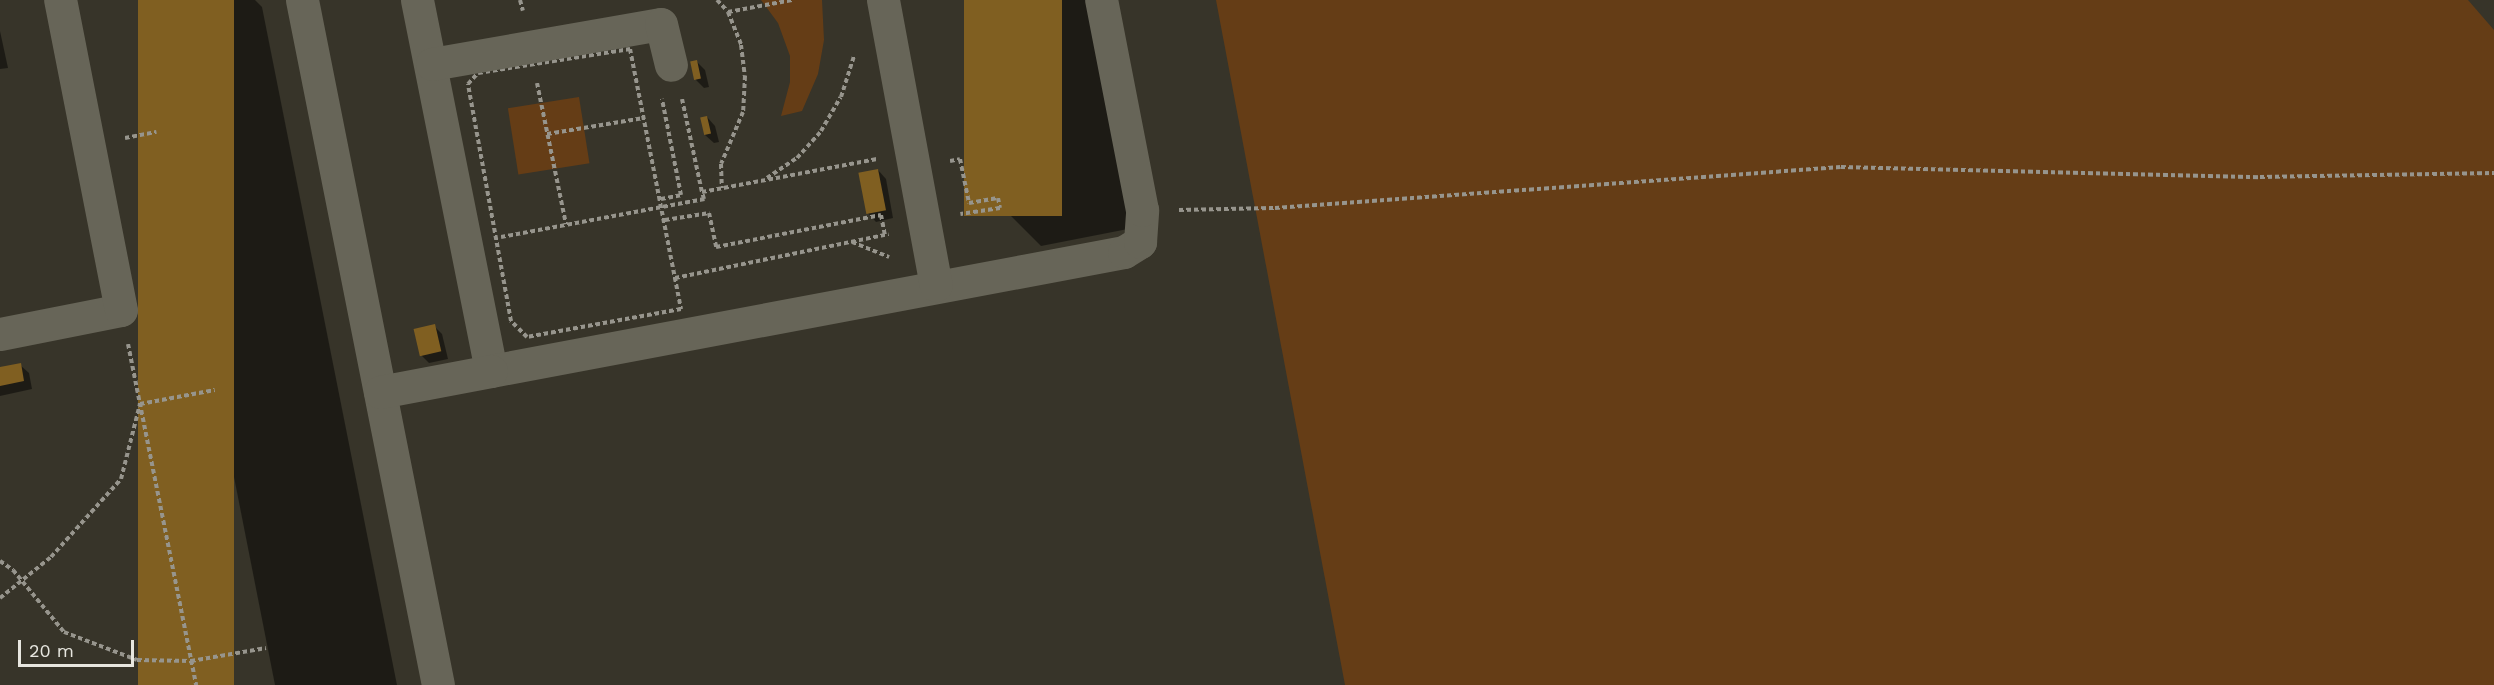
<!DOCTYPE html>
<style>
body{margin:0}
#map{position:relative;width:2494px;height:685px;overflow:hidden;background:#373429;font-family:"Work Sans",sans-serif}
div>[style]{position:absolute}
.green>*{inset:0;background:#653d16;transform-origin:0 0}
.shadow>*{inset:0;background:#0007}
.building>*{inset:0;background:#805f21;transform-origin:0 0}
.path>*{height:4px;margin-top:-2px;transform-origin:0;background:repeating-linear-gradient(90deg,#97958d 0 4.5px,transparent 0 7.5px)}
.minor>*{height:33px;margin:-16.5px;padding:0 16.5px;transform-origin:16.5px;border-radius:16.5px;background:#676558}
span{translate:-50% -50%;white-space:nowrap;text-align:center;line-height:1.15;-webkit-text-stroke:6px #373429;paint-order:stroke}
.scale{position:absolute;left:18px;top:640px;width:116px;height:27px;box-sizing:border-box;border:3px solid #e7e6df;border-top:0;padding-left:8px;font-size:18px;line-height:21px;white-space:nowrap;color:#e7e6df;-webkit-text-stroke:4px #373429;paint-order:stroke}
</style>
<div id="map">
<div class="green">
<i style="clip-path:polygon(761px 0,822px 0,824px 40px,818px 74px,802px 111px,781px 116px,790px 82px,790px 56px,778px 23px)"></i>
<i style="clip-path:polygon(1216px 0,2468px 0,2494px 30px,2494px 685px,1345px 685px)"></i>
<i style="left:579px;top:97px;width:67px;height:72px;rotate:81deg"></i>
</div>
<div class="shadow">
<i style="clip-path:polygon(140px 0,255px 0,262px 7px,397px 685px,275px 685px)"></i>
<i style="clip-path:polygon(966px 0,1089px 0,1133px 228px,1041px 246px,1006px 211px)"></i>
<i style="clip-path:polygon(0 31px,8px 68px,0 69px)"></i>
<i style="clip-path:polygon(697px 62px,705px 70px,709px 87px,704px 88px,696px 80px)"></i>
<i style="clip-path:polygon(707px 117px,715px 126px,719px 142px,714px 143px,705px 135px)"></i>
<i style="clip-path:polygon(878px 170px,886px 179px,893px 218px,876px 222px,868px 213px)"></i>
<i style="clip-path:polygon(434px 326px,442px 334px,448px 359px,429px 363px,421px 355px)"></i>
<i style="clip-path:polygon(20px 365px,29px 373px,32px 389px,0 396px,0 369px)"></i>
</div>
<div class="building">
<i style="left:138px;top:0;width:96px;height:698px"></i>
<i style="left:964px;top:0;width:98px;height:216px"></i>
<i style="left:697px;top:60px;width:19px;height:7px;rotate:78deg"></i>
<i style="left:707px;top:116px;width:18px;height:7px;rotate:77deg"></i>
<i style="left:878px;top:169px;width:42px;height:20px;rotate:79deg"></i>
<i style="left:435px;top:324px;width:28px;height:22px;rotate:77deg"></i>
<i style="clip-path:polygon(21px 363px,24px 381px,0 386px,0 367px)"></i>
</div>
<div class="path">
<i style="left:520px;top:0;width:11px;rotate:75deg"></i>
<i style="left:717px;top:0;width:16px;rotate:47deg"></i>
<i style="left:728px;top:12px;width:35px;rotate:68deg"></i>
<i style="left:741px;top:45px;width:31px;rotate:83deg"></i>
<i style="left:745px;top:76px;width:36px;rotate:93deg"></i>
<i style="left:743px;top:112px;width:56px;rotate:112.9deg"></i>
<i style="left:721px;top:164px;width:24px;rotate:88deg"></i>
<i style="left:728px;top:12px;width:65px;rotate:-10.6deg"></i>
<i style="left:630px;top:49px;width:265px;rotate:78.9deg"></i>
<i style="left:681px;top:309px;width:157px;rotate:169.7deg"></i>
<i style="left:527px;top:337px;width:23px;rotate:-135deg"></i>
<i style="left:511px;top:321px;width:241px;rotate:-100.3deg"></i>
<i style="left:468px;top:84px;width:15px;rotate:-48deg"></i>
<i style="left:478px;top:73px;width:154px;rotate:-9deg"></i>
<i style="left:537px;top:83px;width:144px;rotate:78.4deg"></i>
<i style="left:682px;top:99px;width:95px;rotate:77.9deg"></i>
<i style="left:547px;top:134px;width:98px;rotate:-9.4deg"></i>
<i style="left:125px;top:138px;width:32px;rotate:-11deg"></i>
<i style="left:950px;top:161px;width:10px;rotate:-11deg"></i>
<i style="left:960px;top:159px;width:45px;rotate:78.4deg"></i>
<i style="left:969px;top:203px;width:29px;rotate:-10deg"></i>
<i style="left:998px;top:198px;width:10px;rotate:79deg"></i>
<i style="left:1000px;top:208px;width:40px;rotate:171.5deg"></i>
<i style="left:767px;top:178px;width:36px;rotate:-34deg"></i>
<i style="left:797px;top:158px;width:36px;rotate:-48deg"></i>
<i style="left:821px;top:131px;width:39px;rotate:-60deg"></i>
<i style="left:841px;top:97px;width:43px;rotate:-72.4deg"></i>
<i style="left:661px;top:199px;width:20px;rotate:-11deg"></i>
<i style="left:681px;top:195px;width:98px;rotate:-101.2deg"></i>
<i style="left:1179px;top:210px;width:96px;rotate:-1.2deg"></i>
<i style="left:1275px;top:208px;width:567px;rotate:-4.14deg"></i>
<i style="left:1841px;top:167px;width:419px;rotate:1.4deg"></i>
<i style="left:2260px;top:177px;width:234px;rotate:-1deg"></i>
<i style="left:665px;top:220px;width:45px;rotate:-9deg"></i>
<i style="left:709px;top:213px;width:35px;rotate:78deg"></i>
<i style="left:716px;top:247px;width:168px;rotate:-11deg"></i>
<i style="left:881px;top:215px;width:20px;rotate:79deg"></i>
<i style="left:501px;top:237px;width:207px;rotate:-10.6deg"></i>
<i style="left:704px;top:199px;width:7px;rotate:-106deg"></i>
<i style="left:702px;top:192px;width:178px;rotate:-10.7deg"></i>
<i style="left:852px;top:242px;width:40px;rotate:22deg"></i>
<i style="left:675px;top:278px;width:218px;rotate:-11.6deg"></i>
<i style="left:128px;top:344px;width:348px;rotate:78.7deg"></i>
<i style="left:0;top:561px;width:16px;rotate:35deg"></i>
<i style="left:13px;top:570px;width:80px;rotate:50.6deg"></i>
<i style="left:64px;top:632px;width:78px;rotate:21deg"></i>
<i style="left:137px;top:660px;width:54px;rotate:1.1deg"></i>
<i style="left:191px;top:661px;width:76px;rotate:-9.8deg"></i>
<i style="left:0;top:598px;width:65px;rotate:-38.8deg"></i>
<i style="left:51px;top:557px;width:105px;rotate:-48.1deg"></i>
<i style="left:121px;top:479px;width:77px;rotate:-75.8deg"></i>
<i style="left:140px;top:404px;width:76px;rotate:-10.6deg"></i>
</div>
<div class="minor">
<i style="left:302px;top:0;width:698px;rotate:78.77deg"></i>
<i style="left:417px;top:0;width:378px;rotate:78.7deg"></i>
<i style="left:491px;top:371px;width:644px;rotate:-10.65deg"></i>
<i style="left:1124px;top:252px;width:19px;rotate:-32deg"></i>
<i style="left:1140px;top:242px;width:32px;rotate:-86deg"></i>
<i style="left:1142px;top:210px;width:214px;rotate:-101deg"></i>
<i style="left:883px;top:0;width:290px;rotate:79.5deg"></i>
<i style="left:432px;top:64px;width:232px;rotate:-9.9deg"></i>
<i style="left:661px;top:24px;width:42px;rotate:76.3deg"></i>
<i style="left:0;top:334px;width:123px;rotate:-11.2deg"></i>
<i style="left:121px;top:310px;width:316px;rotate:-101.1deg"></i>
<i style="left:380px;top:392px;width:113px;rotate:-10.7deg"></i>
</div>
<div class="scale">20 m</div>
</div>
